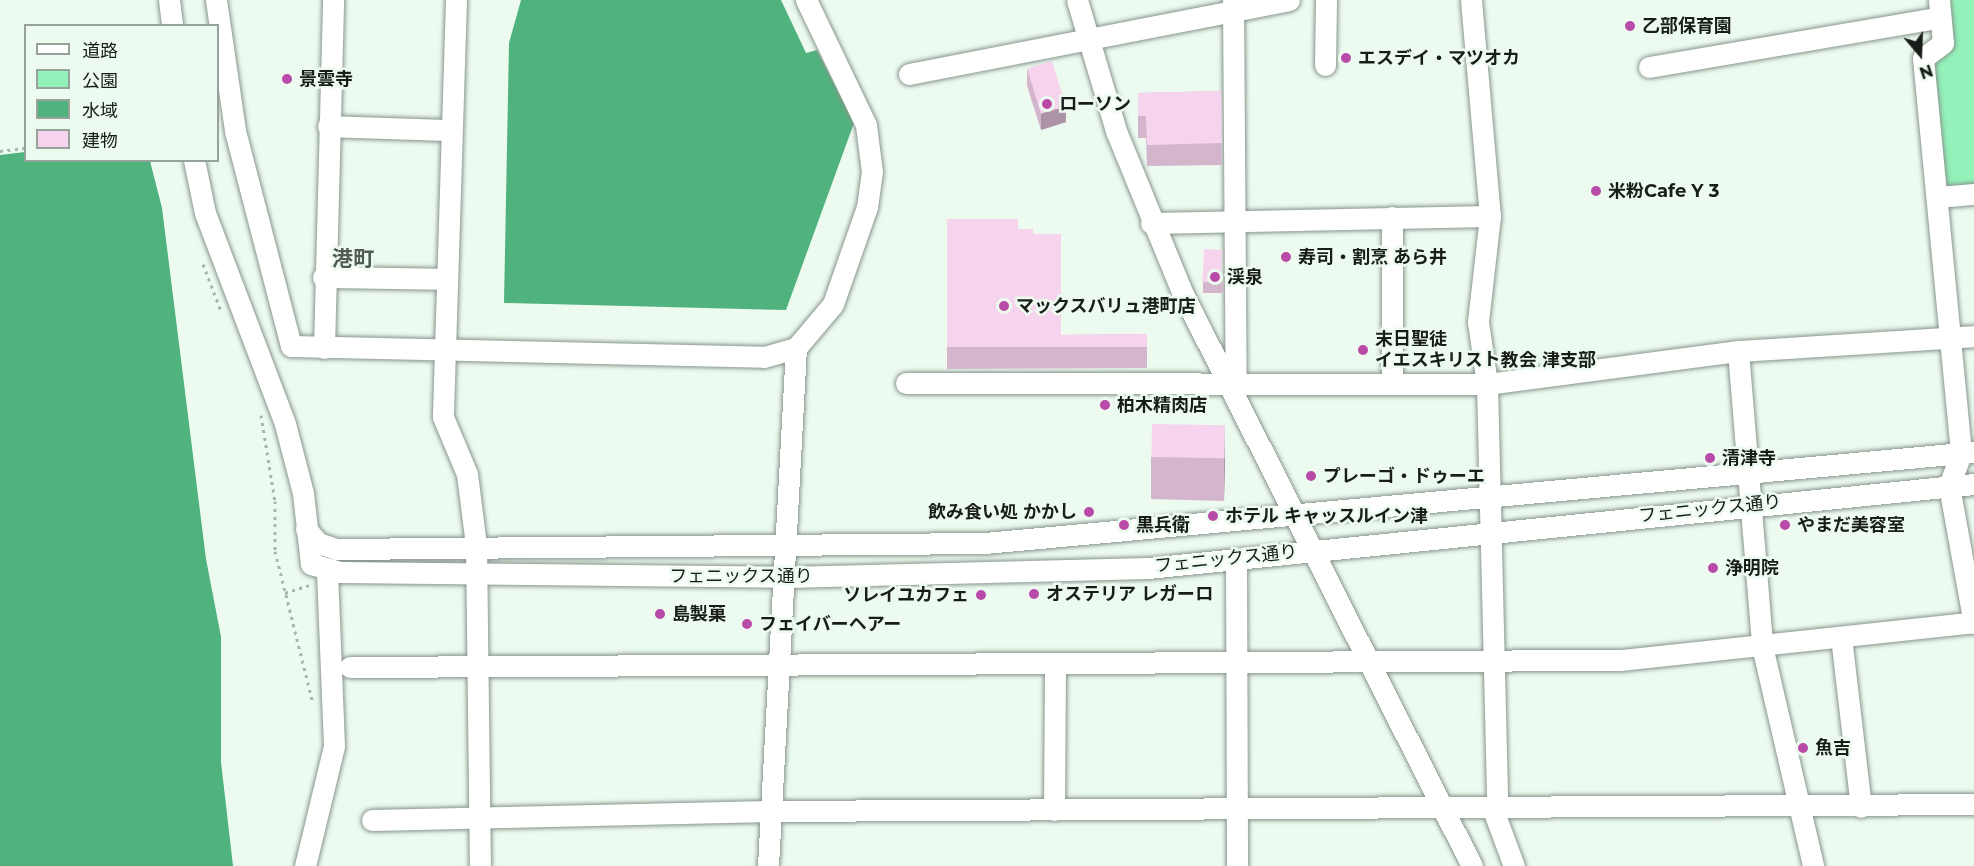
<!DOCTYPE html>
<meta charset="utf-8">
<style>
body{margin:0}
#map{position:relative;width:1974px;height:866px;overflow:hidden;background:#ecfaf0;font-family:Montserrat,"Noto Sans JP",sans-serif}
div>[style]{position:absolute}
.green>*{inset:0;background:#93f1b9}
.water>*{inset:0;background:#50b27c}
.path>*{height:3px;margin-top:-1.5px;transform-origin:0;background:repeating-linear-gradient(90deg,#a9b4ac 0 3px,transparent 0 7.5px)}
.roads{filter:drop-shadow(0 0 2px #88958c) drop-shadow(0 0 2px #88958c)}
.minor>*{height:21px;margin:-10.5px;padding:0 10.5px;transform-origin:10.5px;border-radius:10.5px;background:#fff}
.wall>*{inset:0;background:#d4b6cc;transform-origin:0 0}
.shaded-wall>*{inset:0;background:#ac94a6}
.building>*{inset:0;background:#f6d4ed;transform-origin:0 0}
.dots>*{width:16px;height:16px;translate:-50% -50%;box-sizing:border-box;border:3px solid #ecfaf0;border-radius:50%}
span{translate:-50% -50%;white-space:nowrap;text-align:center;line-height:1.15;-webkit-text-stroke:5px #ecfaf0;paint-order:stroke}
.poi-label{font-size:18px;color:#181d19;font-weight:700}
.left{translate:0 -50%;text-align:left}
.right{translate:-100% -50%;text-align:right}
.street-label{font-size:18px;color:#181d19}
.quarter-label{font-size:21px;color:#4f5a53;font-weight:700}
.legend{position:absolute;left:24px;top:24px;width:195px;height:138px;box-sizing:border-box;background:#ecfaf0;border:2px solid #97a29a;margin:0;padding:8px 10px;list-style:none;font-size:18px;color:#181d19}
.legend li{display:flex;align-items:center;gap:12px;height:30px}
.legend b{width:30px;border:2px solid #97a29a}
.north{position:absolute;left:1890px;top:24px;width:60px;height:60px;-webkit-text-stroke:4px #ecfaf0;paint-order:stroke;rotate:161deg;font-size:16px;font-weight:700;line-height:24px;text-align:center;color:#181d19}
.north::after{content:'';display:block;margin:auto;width:21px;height:27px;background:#181d19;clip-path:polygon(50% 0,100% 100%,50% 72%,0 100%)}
</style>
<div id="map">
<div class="green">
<i style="clip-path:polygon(1946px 0,1974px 0,1974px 188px,1945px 186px,1933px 60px)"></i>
</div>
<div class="water">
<i style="clip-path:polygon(521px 0,781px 0,806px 53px,817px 50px,854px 123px,786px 310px,504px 303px,509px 43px)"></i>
<i style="clip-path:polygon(25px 152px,26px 160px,150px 161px,162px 208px,206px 559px,221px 637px,221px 762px,233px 866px,0 866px,0 155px)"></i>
</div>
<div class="path">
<i style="left:0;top:151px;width:26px;rotate:-7deg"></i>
<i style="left:203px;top:264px;width:50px;rotate:69deg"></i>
<i style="left:261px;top:415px;width:87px;rotate:80.8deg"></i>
<i style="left:275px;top:501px;width:50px;rotate:90deg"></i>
<i style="left:275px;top:551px;width:157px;rotate:76deg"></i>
<i style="left:285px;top:593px;width:25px;rotate:-18deg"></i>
</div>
<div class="roads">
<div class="minor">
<i style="left:169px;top:0;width:26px;rotate:83deg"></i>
<i style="left:216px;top:0;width:132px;rotate:81.7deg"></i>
<i style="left:235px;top:131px;width:222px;rotate:75.4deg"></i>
<i style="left:291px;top:346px;width:473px;rotate:1.3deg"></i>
<i style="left:764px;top:357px;width:33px;rotate:-16deg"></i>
<i style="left:796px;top:348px;width:57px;rotate:-49.9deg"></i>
<i style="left:833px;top:304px;width:103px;rotate:-70.7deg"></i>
<i style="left:867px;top:207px;width:35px;rotate:-82deg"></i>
<i style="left:872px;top:172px;width:47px;rotate:-97.3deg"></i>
<i style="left:866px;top:125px;width:139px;rotate:-115.6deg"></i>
<i style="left:456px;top:0;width:417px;rotate:91.8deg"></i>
<i style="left:443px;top:417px;width:62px;rotate:67.2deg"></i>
<i style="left:467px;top:474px;width:72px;rotate:82.8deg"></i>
<i style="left:476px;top:545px;width:321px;rotate:89.3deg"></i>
<i style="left:1077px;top:0;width:137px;rotate:73.4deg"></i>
<i style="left:1116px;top:131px;width:176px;rotate:67.7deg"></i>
<i style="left:1183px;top:294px;width:641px;rotate:63.2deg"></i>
<i style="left:1233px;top:0;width:382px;rotate:89.6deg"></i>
<i style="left:1471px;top:0;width:217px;rotate:85deg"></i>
<i style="left:1490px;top:216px;width:107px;rotate:96.5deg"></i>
<i style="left:1478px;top:322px;width:63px;rotate:81.7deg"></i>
<i style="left:1487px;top:384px;width:422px;rotate:88.6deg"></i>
<i style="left:1939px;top:0;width:43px;rotate:84.7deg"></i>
<i style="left:1943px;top:43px;width:25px;rotate:143deg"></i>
<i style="left:1923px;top:58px;width:398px;rotate:84.5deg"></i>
<i style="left:1961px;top:454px;width:34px;rotate:111deg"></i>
<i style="left:1949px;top:486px;width:139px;rotate:79.7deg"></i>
<i style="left:1325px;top:65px;width:65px;rotate:-89.1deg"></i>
<i style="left:1649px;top:67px;width:295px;rotate:-9.7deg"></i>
<i style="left:909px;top:74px;width:387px;rotate:-11deg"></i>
<i style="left:328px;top:126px;width:123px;rotate:1.9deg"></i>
<i style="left:194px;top:160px;width:54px;rotate:78.3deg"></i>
<i style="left:205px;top:213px;width:226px;rotate:69.2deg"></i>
<i style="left:285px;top:424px;width:71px;rotate:75.4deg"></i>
<i style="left:303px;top:493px;width:71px;rotate:83.6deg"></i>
<i style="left:311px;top:564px;width:31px;rotate:15deg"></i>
<i style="left:341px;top:572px;width:443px;rotate:0.6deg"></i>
<i style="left:784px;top:577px;width:364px;rotate:-1.4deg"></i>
<i style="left:1148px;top:568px;width:830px;rotate:-5.81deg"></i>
<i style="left:1938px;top:197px;width:36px;rotate:-5deg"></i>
<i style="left:1392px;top:217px;width:164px;rotate:90deg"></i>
<i style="left:1151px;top:223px;width:339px;rotate:-1.2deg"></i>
<i style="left:323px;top:277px;width:123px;rotate:0.9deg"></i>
<i style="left:324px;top:348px;width:348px;rotate:-88.5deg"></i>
<i style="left:1738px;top:351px;width:296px;rotate:85.3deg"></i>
<i style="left:1762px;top:646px;width:226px;rotate:76.9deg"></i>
<i style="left:906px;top:383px;width:581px;rotate:0.1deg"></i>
<i style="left:1487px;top:384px;width:253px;rotate:-7.5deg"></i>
<i style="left:1738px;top:351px;width:236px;rotate:-3.6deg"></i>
<i style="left:306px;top:529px;width:18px;rotate:49deg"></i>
<i style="left:318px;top:543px;width:19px;rotate:18deg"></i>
<i style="left:336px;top:549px;width:649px;rotate:-0.53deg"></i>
<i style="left:985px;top:543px;width:993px;rotate:-5.26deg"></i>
<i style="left:1236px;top:560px;width:306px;rotate:89.8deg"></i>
<i style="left:1841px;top:637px;width:171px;rotate:83.3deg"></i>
<i style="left:350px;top:667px;width:1271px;rotate:-0.32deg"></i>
<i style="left:1621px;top:660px;width:355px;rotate:-6.1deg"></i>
<i style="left:1492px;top:807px;width:63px;rotate:69.6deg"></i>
<i style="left:1054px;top:810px;width:147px;rotate:-89.6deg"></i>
<i style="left:372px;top:820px;width:399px;rotate:-1.3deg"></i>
<i style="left:771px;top:811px;width:1203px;rotate:-0.33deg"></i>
<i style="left:305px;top:866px;width:123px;rotate:-76.4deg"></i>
<i style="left:334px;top:746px;width:176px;rotate:-92.3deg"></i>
<i style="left:768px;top:866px;width:519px;rotate:-86.91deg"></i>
</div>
</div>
<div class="wall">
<i style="clip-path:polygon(1027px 69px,1066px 122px,1041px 130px,1027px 86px)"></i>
<i style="clip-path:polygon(1221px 91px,1222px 165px,1147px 166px,1146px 138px,1138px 138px,1138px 93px)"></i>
<i style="clip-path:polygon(947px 219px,1018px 229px,1033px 234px,1061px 335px,1147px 334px,1147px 368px,947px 369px)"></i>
<i style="left:1203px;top:282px;width:20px;height:11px"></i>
<i style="clip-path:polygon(1225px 425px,1224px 501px,1151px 499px,1151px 457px)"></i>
</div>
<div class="shaded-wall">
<i style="clip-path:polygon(1066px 106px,1066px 122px,1041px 130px,1041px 114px)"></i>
<i style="clip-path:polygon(1225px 425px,1225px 468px,1224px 501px,1224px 458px)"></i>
</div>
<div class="building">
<i style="left:1052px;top:61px;width:47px;height:26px;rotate:73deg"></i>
<i style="clip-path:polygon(1221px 91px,1222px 143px,1147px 145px,1146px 116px,1138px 116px,1138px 93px)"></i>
<i style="clip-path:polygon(947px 219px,1018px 219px,1018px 229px,1033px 229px,1033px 234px,1061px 234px,1061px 335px,1147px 334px,1147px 347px,947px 347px)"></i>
<i style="left:1204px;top:249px;width:18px;height:33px;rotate:3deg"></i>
<i style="left:1152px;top:424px;width:73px;height:33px;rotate:1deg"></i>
</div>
<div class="dots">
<i style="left:1630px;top:26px;background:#ba4aa7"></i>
<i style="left:1346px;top:58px;background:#ba4aa7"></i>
<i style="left:287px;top:79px;background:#ba4aa7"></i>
<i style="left:1047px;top:104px;background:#ba4aa7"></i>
<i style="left:1596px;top:191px;background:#ba4aa7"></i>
<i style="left:1286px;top:257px;background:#ba4aa7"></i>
<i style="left:1215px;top:277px;background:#ba4aa7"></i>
<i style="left:1004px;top:306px;background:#ba4aa7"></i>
<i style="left:1363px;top:350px;background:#ba4aa7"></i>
<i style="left:1105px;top:405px;background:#ba4aa7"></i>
<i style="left:1710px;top:458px;background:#ba4aa7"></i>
<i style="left:1311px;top:476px;background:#ba4aa7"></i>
<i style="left:1089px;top:512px;background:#ba4aa7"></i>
<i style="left:1213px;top:516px;background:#ba4aa7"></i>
<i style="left:1124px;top:525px;background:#ba4aa7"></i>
<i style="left:1785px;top:525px;background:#ba4aa7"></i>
<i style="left:1713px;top:568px;background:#ba4aa7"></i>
<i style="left:1034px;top:594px;background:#ba4aa7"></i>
<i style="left:981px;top:595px;background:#ba4aa7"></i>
<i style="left:660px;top:614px;background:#ba4aa7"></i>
<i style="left:747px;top:624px;background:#ba4aa7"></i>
<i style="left:1803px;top:748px;background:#ba4aa7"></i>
</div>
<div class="poi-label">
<span class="left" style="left:1642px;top:26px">乙部保育園</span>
<span class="left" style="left:1358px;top:58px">エスデイ・マツオカ</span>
<span class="left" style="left:299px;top:79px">景雲寺</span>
<span class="left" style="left:1059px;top:104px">ローソン</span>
<span class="left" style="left:1608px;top:191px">米粉Cafe Y 3</span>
<span class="left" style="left:1298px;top:257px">寿司・割烹 あら井</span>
<span class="left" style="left:1227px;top:277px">渓泉</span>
<span class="left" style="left:1016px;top:306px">マックスバリュ港町店</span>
<span class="left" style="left:1375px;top:350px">末日聖徒<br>イエスキリスト教会 津支部</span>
<span class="left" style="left:1117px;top:405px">柏木精肉店</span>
<span class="left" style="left:1722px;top:458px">清津寺</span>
<span class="left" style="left:1323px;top:476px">プレーゴ・ドゥーエ</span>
<span class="right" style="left:1077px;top:512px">飲み食い処 かかし</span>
<span class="left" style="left:1225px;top:516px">ホテル キャッスルイン津</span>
<span class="left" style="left:1136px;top:525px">黒兵衛</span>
<span class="left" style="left:1797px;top:525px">やまだ美容室</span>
<span class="left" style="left:1725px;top:568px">浄明院</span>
<span class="left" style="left:1046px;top:594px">オステリア レガーロ</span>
<span class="right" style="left:969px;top:595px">ソレイユカフェ</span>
<span class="left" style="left:672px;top:614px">島製菓</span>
<span class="left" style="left:759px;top:624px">フェイバーヘアー</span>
<span class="left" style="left:1815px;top:748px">魚吉</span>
</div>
<div class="street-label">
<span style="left:1710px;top:509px;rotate:-6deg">フェニックス通り</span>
<span style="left:1226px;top:559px;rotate:-6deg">フェニックス通り</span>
<span style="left:741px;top:576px">フェニックス通り</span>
</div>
<div class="quarter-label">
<span style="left:353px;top:259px">港町</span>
</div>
<ul class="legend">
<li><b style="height:8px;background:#fff"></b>道路</li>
<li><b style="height:16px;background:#93f1b9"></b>公園</li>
<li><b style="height:16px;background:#50b27c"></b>水域</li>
<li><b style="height:16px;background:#f6d4ed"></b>建物</li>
</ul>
<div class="north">N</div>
</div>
